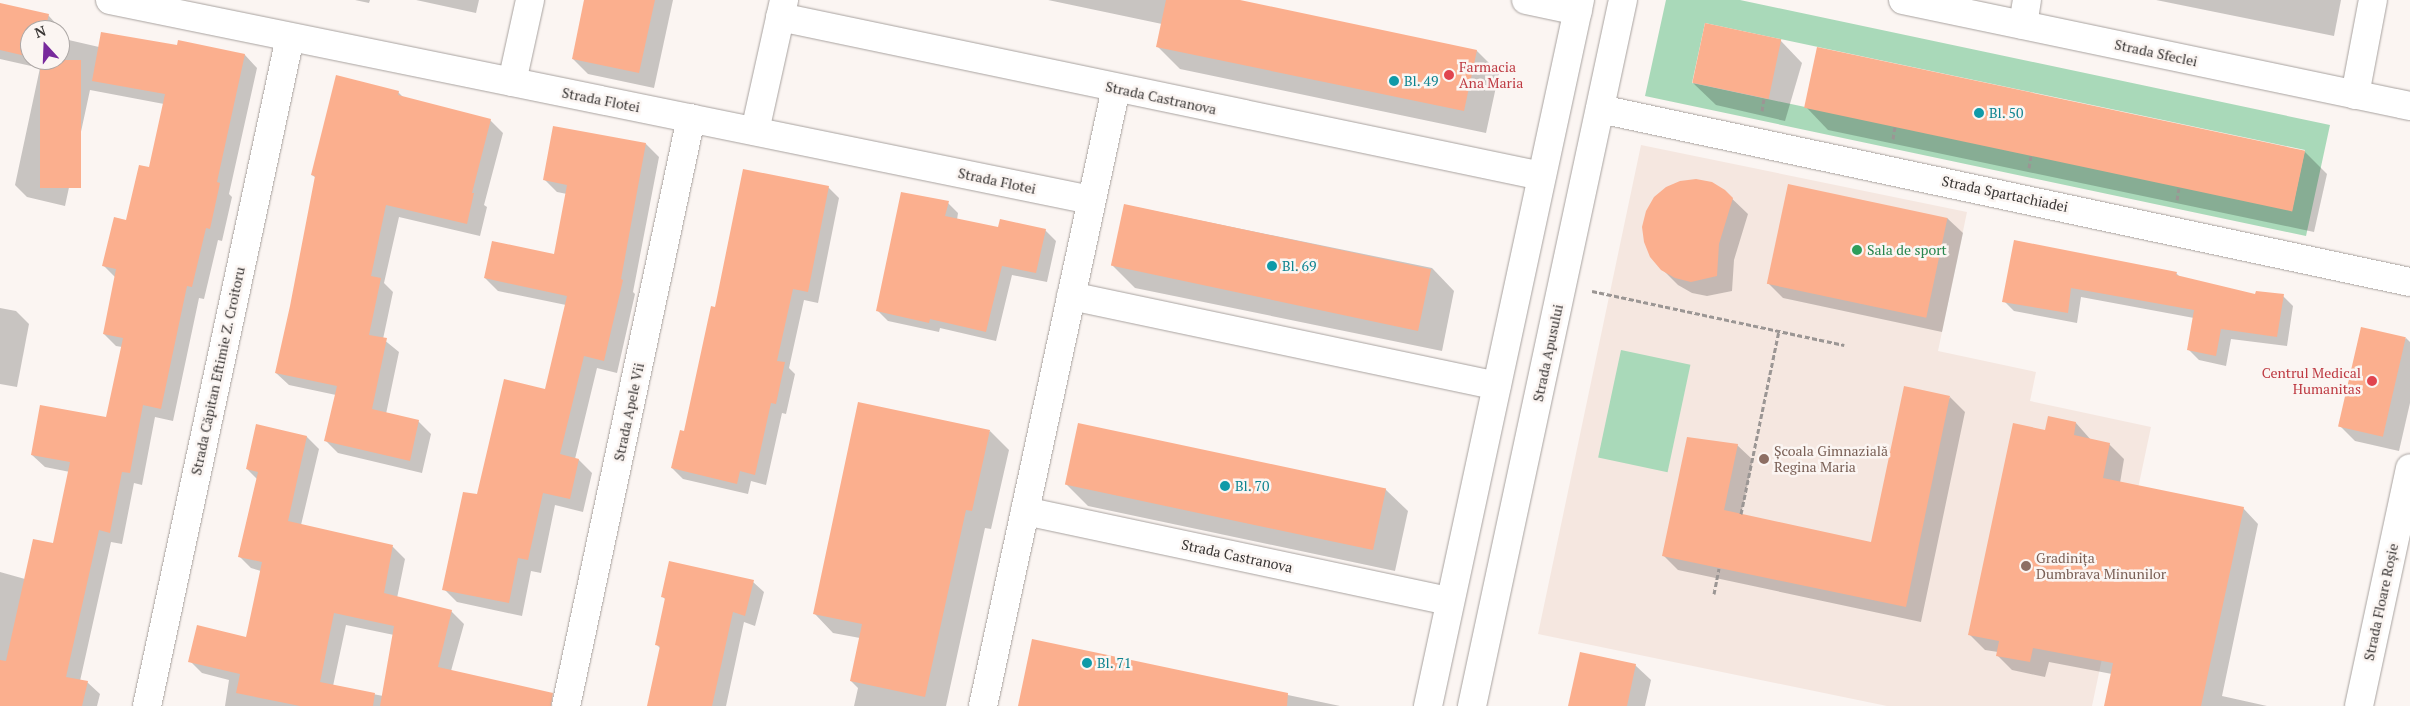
<!DOCTYPE html>
<meta charset="utf-8">
<style>
body{margin:0}
#map{position:relative;width:2410px;height:706px;overflow:hidden;background:#fbf5f2;font-family:"PT Serif",serif}
div>[style]{position:absolute}
.built>*{inset:0;background:#f5e7e0}
.green>*{inset:0;background:#a9d9b9;transform-origin:0 0}
.shadow>*{inset:0;background:#0003}
.building>*{inset:0;background:#fbaf8e;transform-origin:0 0}
.path>*{height:3px;margin-top:-1.5px;transform-origin:0;background:repeating-linear-gradient(90deg,#9b9694 0 5px,transparent 0 7.5px)}
.roads{filter:drop-shadow(0 0 1px #a8a29f) drop-shadow(0 0 1px #a8a29f)}
.street>*{height:28px;margin:-14px;padding:0 14px;transform-origin:14px;border-radius:14px;background:#fff}
.secondary>*{height:28px;margin:-14px;padding:0 14px;transform-origin:14px;border-radius:14px;background:#fff}
.dots>*{width:14px;height:14px;translate:-50% -50%;box-sizing:border-box;border:2px solid #fbf5f2;border-radius:50%}
span{translate:-50% -50%;white-space:nowrap;text-align:center;line-height:1.15;-webkit-text-stroke:5px #fbf5f2;paint-order:stroke}
.street-label{font-size:14px;color:#383534}
.health-label{font-size:14px;color:#be3a42}
.left{translate:0 -50%;text-align:left}
.right{translate:-100% -50%;text-align:right}
.culture-label{font-size:14px;color:#0d838f}
.leisure-label{font-size:14px;color:#27864d}
.education-label{font-size:14px;color:#785e54}
.north{position:absolute;left:20px;top:20px;width:50px;height:50px;box-sizing:border-box;background:#fbf5f2;border:1px solid #ada8a6;border-radius:50%;rotate:340deg;font-size:14px;font-weight:700;line-height:20px;text-align:center;color:#383534}
.north::after{content:'';display:block;margin:auto;width:18px;height:22px;background:#782a9c;clip-path:polygon(50% 0,100% 100%,50% 72%,0 100%)}
</style>
<div id="map">
<div class="built">
<i style="clip-path:polygon(1641px 145px,1967px 212px,1938px 351px,2036px 372px,2030px 401px,2151px 427px,2092px 706px,1887px 706px,1538px 634px)"></i>
</div>
<div class="green">
<i style="clip-path:polygon(evenodd,1666px 0,1740px 0,2330px 125px,2306px 236px,1645px 96px,1666px 0,1705px 23px,2305px 150px,2292px 210px,1692px 83px,1705px 23px)"></i>
<i style="left:1621px;top:350px;width:71px;height:110px;rotate:12deg"></i>
</div>
<div class="shadow">
<i style="clip-path:polygon(355px 0,370px 0,369px 3px)"></i>
<i style="clip-path:polygon(416px 0,479px 0,476px 13px)"></i>
<i style="clip-path:polygon(586px 0,673px 0,654px 88px,588px 74px,573px 59px)"></i>
<i style="clip-path:polygon(1048px 0,1234px 0,1477px 51px,1499px 73px,1486px 133px,1180px 69px,1157px 46px,1162px 24px)"></i>
<i style="clip-path:polygon(2156px 0,2341px 0,2334px 36px)"></i>
<i style="clip-path:polygon(0 4px,48px 15px,60px 28px,60px 30px,30px 30px,30px 60px,60px 60px,60px 38px,99px 47px,245px 55px,257px 68px,229px 194px,232px 197px,222px 241px,218px 240px,204px 299px,199px 298px,173px 421px,155px 417px,142px 485px,134px 483px,122px 544px,111px 542px,80px 681px,87px 682px,100px 694px,97px 706px,0 706px,0 572px,25px 579px,54px 544px,70px 472px,45px 467px,32px 455px,107px 418px,122px 347px,116px 346px,104px 334px,116px 278px,103px 265px,127px 222px,150px 169px,164px 104px,90px 90px,65px 206px,27px 197px,15px 185px,40px 68px,0 59px)"></i>
<i style="clip-path:polygon(1780px 40px,1802px 63px,1785px 121px,1716px 105px,1693px 83px)"></i>
<i style="clip-path:polygon(398px 92px,404px 98px,490px 120px,503px 133px,484px 205px,487px 207px,480px 236px,399px 217px,384px 283px,393px 292px,383px 339px,399px 352px,386px 414px,418px 421px,431px 434px,422px 473px,338px 453px,325px 440px,336px 395px,289px 385px,276px 373px,291px 306px,316px 178px,312px 175px)"></i>
<i style="clip-path:polygon(1806px 107px,2305px 152px,2327px 174px,2314px 232px,1828px 130px)"></i>
<i style="clip-path:polygon(646px 144px,659px 157px,633px 292px,635px 294px,617px 373px,597px 368px,575px 459px,579px 460px,592px 473px,583px 512px,555px 505px,541px 573px,531px 571px,522px 616px,457px 602px,444px 589px,478px 496px,546px 390px,566px 305px,498px 291px,485px 278px,555px 255px,567px 194px,557px 192px,544px 179px)"></i>
<i style="clip-path:polygon(828px 187px,839px 198px,818px 303px,804px 300px,789px 368px,795px 374px,786px 414px,782px 413px,766px 485px,751px 481px,748px 494px,683px 479px,672px 468px,685px 432px,716px 308px)"></i>
<i style="clip-path:polygon(1724px 191px,1748px 214px,1734px 260px,1732px 291px,1707px 296px,1692px 293px,1678px 285px,1662px 269px)"></i>
<i style="clip-path:polygon(948px 203px,958px 213px,957px 220px,999px 228px,1045px 230px,1056px 241px,1047px 282px,1012px 275px,996px 341px,940px 328px,939px 332px,888px 321px,878px 311px)"></i>
<i style="clip-path:polygon(1125px 205px,1432px 268px,1454px 291px,1442px 351px,1135px 288px,1112px 265px)"></i>
<i style="clip-path:polygon(1947px 218px,1963px 233px,1942px 332px,1783px 298px,1768px 283px)"></i>
<i style="clip-path:polygon(2015px 241px,2176px 273px,2180px 277px,2256px 295px,2283px 296px,2293px 306px,2287px 346px,2231px 339px,2226px 366px,2199px 360px,2189px 350px,2194px 318px,2081px 297px,2077px 323px,2014px 311px,2004px 301px)"></i>
<i style="clip-path:polygon(0 308px,16px 311px,29px 324px,17px 387px,0 384px)"></i>
<i style="clip-path:polygon(2406px 338px,2410px 342px,2410px 403px,2399px 451px,2355px 441px,2340px 426px)"></i>
<i style="clip-path:polygon(1950px 397px,1965px 412px,1921px 622px,1678px 570px,1663px 555px,1737px 445px,1753px 460px,1741px 515px,1872px 544px)"></i>
<i style="clip-path:polygon(2076px 423px,2091px 440px,2109px 444px,2124px 459px,2120px 483px,2243px 508px,2258px 524px,2222px 696px,2267px 706px,2105px 706px,2112px 674px,2049px 662px,2045px 677px,2012px 670px,1997px 655px,1998px 652px,1985px 650px,1969px 634px,2046px 431px)"></i>
<i style="clip-path:polygon(evenodd,257px 426px,307px 437px,319px 449px,301px 525px,393px 547px,405px 559px,397px 598px,451px 611px,464px 624px,451px 671px,528px 706px,225px 706px,229px 680px,202px 673px,190px 661px,247px 638px,261px 571px,251px 568px,239px 556px,257px 479px,247px 469px,257px 426px,346px 625px,394px 635px,383px 696px,333px 686px,346px 625px)"></i>
<i style="clip-path:polygon(990px 431px,1009px 450px,991px 529px,985px 528px,946px 706px,854px 706px,858px 688px,851px 681px,860px 638px,833px 633px,814px 613px)"></i>
<i style="clip-path:polygon(1066px 484px,1385px 489px,1408px 511px,1395px 571px,1088px 506px)"></i>
<i style="clip-path:polygon(753px 582px,764px 592px,755px 626px,744px 622px,726px 706px,648px 706px,661px 649px,656px 644px,666px 600px,662px 596px)"></i>
<i style="clip-path:polygon(1033px 641px,1340px 706px,1022px 706px)"></i>
<i style="clip-path:polygon(1635px 665px,1651px 680px,1645px 706px,1569px 706px)"></i>
</div>
<div class="building">
<i style="clip-path:polygon(584px 0,655px 0,639px 73px,572px 59px)"></i>
<i style="clip-path:polygon(1166px 0,1240px 0,1477px 50px,1464px 111px,1156px 47px)"></i>
<i style="clip-path:polygon(0 3px,49px 14px,45px 30px,30px 30px,30px 57px,0 50px)"></i>
<i style="left:1705px;top:23px;width:78px;height:61px;rotate:12deg"></i>
<i style="clip-path:polygon(101px 32px,177px 45px,178px 40px,245px 54px,217px 182px,220px 183px,210px 229px,206px 228px,192px 287px,187px 286px,161px 409px,143px 405px,130px 473px,122px 472px,110px 533px,99px 530px,66px 677px,88px 681px,82px 706px,0 706px,0 660px,6px 661px,33px 539px,53px 543px,70px 462px,31px 455px,40px 405px,106px 417px,123px 338px,103px 334px,116px 269px,102px 266px,114px 217px,126px 220px,139px 165px,149px 167px,165px 94px,92px 81px)"></i>
<i style="left:1817px;top:47px;width:499px;height:62px;rotate:12deg"></i>
<i style="left:40px;top:60px;width:41px;height:128px"></i>
<i style="clip-path:polygon(336px 75px,399px 91px,398px 95px,491px 119px,472px 193px,474px 193px,467px 224px,386px 205px,371px 276px,381px 278px,369px 335px,387px 338px,372px 409px,419px 420px,410px 461px,324px 441px,337px 386px,275px 373px,290px 306px,315px 176px,311px 175px)"></i>
<i style="clip-path:polygon(553px 126px,646px 143px,621px 279px,623px 280px,604px 361px,584px 356px,560px 454px,579px 459px,570px 499px,543px 493px,528px 560px,518px 558px,509px 603px,442px 590px,463px 492px,477px 494px,504px 379px,545px 389px,567px 296px,484px 278px,492px 241px,554px 254px,567px 185px,543px 180px)"></i>
<i style="clip-path:polygon(743px 169px,829px 186px,808px 292px,793px 289px,777px 361px,785px 362px,776px 404px,771px 403px,755px 475px,740px 471px,737px 484px,671px 468px,680px 430px,684px 431px,711px 306px,715px 307px)"></i>
<i style="clip-path:polygon(1696px 179px,1712px 182px,1725px 190px,1733px 198px,1719px 244px,1717px 276px,1691px 282px,1675px 278px,1661px 270px,1650px 257px,1644px 242px,1642px 227px,1646px 211px,1654px 197px,1666px 187px,1680px 181px)"></i>
<i style="left:1788px;top:184px;width:163px;height:102px;rotate:12deg"></i>
<i style="clip-path:polygon(901px 192px,949px 201px,945px 216px,998px 227px,1000px 219px,1046px 229px,1036px 273px,1002px 266px,986px 332px,930px 319px,929px 323px,876px 311px)"></i>
<i style="left:1124px;top:204px;width:314px;height:63px;rotate:12deg"></i>
<i style="clip-path:polygon(2014px 240px,2177px 272px,2176px 275px,2255px 294px,2256px 291px,2284px 294px,2277px 337px,2221px 329px,2216px 356px,2187px 350px,2194px 310px,2071px 288px,2068px 313px,2002px 302px)"></i>
<i style="left:2361px;top:327px;width:46px;height:102px;rotate:13deg"></i>
<i style="clip-path:polygon(1904px 386px,1950px 396px,1906px 607px,1662px 556px,1687px 437px,1738px 444px,1724px 510px,1871px 542px)"></i>
<i style="clip-path:polygon(858px 402px,990px 430px,972px 511px,966px 510px,925px 697px,850px 681px,862px 624px,813px 614px)"></i>
<i style="clip-path:polygon(2048px 416px,2076px 422px,2074px 435px,2110px 443px,2103px 478px,2244px 507px,2201px 706px,2104px 706px,2113px 663px,2033px 648px,2030px 662px,1996px 656px,1999px 641px,1968px 635px,2013px 423px,2045px 430px)"></i>
<i style="left:1078px;top:423px;width:315px;height:63px;rotate:12deg"></i>
<i style="clip-path:polygon(256px 424px,307px 436px,288px 521px,393px 545px,384px 593px,452px 610px,438px 667px,553px 693px,551px 706px,380px 706px,394px 626px,334px 613px,320px 682px,375px 693px,373px 706px,300px 706px,236px 693px,240px 674px,188px 662px,197px 625px,246px 637px,262px 562px,238px 557px,258px 472px,246px 469px)"></i>
<i style="clip-path:polygon(669px 561px,754px 580px,745px 616px,733px 612px,712px 706px,647px 706px,660px 646px,655px 645px,665px 598px,661px 597px)"></i>
<i style="clip-path:polygon(1032px 639px,1288px 693px,1287px 706px,1018px 706px)"></i>
<i style="clip-path:polygon(1580px 652px,1636px 664px,1627px 706px,1568px 706px)"></i>
</div>
<div class="path">
<i style="left:1762px;top:111px;width:12px;rotate:-81deg"></i>
<i style="left:1893px;top:139px;width:12px;rotate:-81deg"></i>
<i style="left:2029px;top:168px;width:12px;rotate:-81deg"></i>
<i style="left:2177px;top:200px;width:12px;rotate:-81deg"></i>
<i style="left:1592px;top:291px;width:258px;rotate:12.1deg"></i>
<i style="left:1741px;top:514px;width:187px;rotate:-78.3deg"></i>
<i style="left:1714px;top:594px;width:26px;rotate:-79deg"></i>
</div>
<div class="roads">
<div class="street">
<i style="left:110px;top:0;width:1001px;rotate:11.52deg"></i>
<i style="left:1526px;top:0;width:53px;rotate:11.9deg"></i>
<i style="left:1903px;top:0;width:518px;rotate:11.81deg"></i>
<i style="left:780px;top:17px;width:778px;rotate:11.79deg"></i>
<i style="left:2023px;top:25px;width:25px;rotate:-81deg"></i>
<i style="left:512px;top:82px;width:84px;rotate:-77.6deg"></i>
<i style="left:2355px;top:95px;width:97px;rotate:-79.3deg"></i>
<i style="left:1600px;top:109px;width:828px;rotate:12.06deg"></i>
<i style="left:755px;top:131px;width:134px;rotate:-77.5deg"></i>
<i style="left:1071px;top:296px;width:435px;rotate:11.9deg"></i>
<i style="left:1025px;top:511px;width:434px;rotate:12deg"></i>
<i style="left:147px;top:706px;width:684px;rotate:-77.93deg"></i>
<i style="left:566px;top:706px;width:601px;rotate:-78deg"></i>
<i style="left:983px;top:706px;width:632px;rotate:-77.85deg"></i>
<i style="left:2359px;top:706px;width:243px;rotate:-77.9deg"></i>
</div>
<div class="secondary">
<i style="left:1428px;top:706px;width:722px;rotate:-77.85deg"></i>
<i style="left:1472px;top:706px;width:722px;rotate:-77.93deg"></i>
</div>
</div>
<div class="dots">
<i style="left:1449px;top:75px;background:#e0444e"></i>
<i style="left:1394px;top:81px;background:#0f9aa8"></i>
<i style="left:1979px;top:113px;background:#0f9aa8"></i>
<i style="left:1857px;top:250px;background:#2e9e5b"></i>
<i style="left:1272px;top:266px;background:#0f9aa8"></i>
<i style="left:2372px;top:381px;background:#e0444e"></i>
<i style="left:1764px;top:459px;background:#8d6e63"></i>
<i style="left:1225px;top:486px;background:#0f9aa8"></i>
<i style="left:2026px;top:566px;background:#8d6e63"></i>
<i style="left:1087px;top:663px;background:#0f9aa8"></i>
</div>
<div class="street-label">
<span style="left:2156px;top:53px;rotate:12deg">Strada Sfeclei</span>
<span style="left:1161px;top:98px;rotate:12deg">Strada Castranova</span>
<span style="left:601px;top:100px;rotate:11deg">Strada Flotei</span>
<span style="left:997px;top:181px;rotate:12deg">Strada Flotei</span>
<span style="left:2005px;top:194px;rotate:12deg">Strada Spartachiadei</span>
<span style="left:1548px;top:353px;rotate:-78deg">Strada Apusului</span>
<span style="left:218px;top:371px;rotate:-78deg">Strada Căpitan Eftimie Z. Croitoru</span>
<span style="left:629px;top:412px;rotate:-78deg">Strada Apele Vii</span>
<span style="left:1237px;top:556px;rotate:12deg">Strada Castranova</span>
<span style="left:2381px;top:602px;rotate:-78deg">Strada Floare Roșie</span>
</div>
<div class="health-label">
<span class="left" style="left:1459px;top:75px">Farmacia<br>Ana Maria</span>
<span class="right" style="left:2361px;top:381px">Centrul Medical<br>Humanitas</span>
</div>
<div class="culture-label">
<span class="left" style="left:1404px;top:81px">Bl. 49</span>
<span class="left" style="left:1989px;top:113px">Bl. 50</span>
<span class="left" style="left:1282px;top:266px">Bl. 69</span>
<span class="left" style="left:1235px;top:486px">Bl. 70</span>
<span class="left" style="left:1097px;top:663px">Bl. 71</span>
</div>
<div class="leisure-label">
<span class="left" style="left:1867px;top:250px">Sala de sport</span>
</div>
<div class="education-label">
<span class="left" style="left:1774px;top:459px">Școala Gimnazială<br>Regina Maria</span>
<span class="left" style="left:2036px;top:566px">Gradinița<br>Dumbrava Minunilor</span>
</div>
<div class="north">N</div>
</div>
